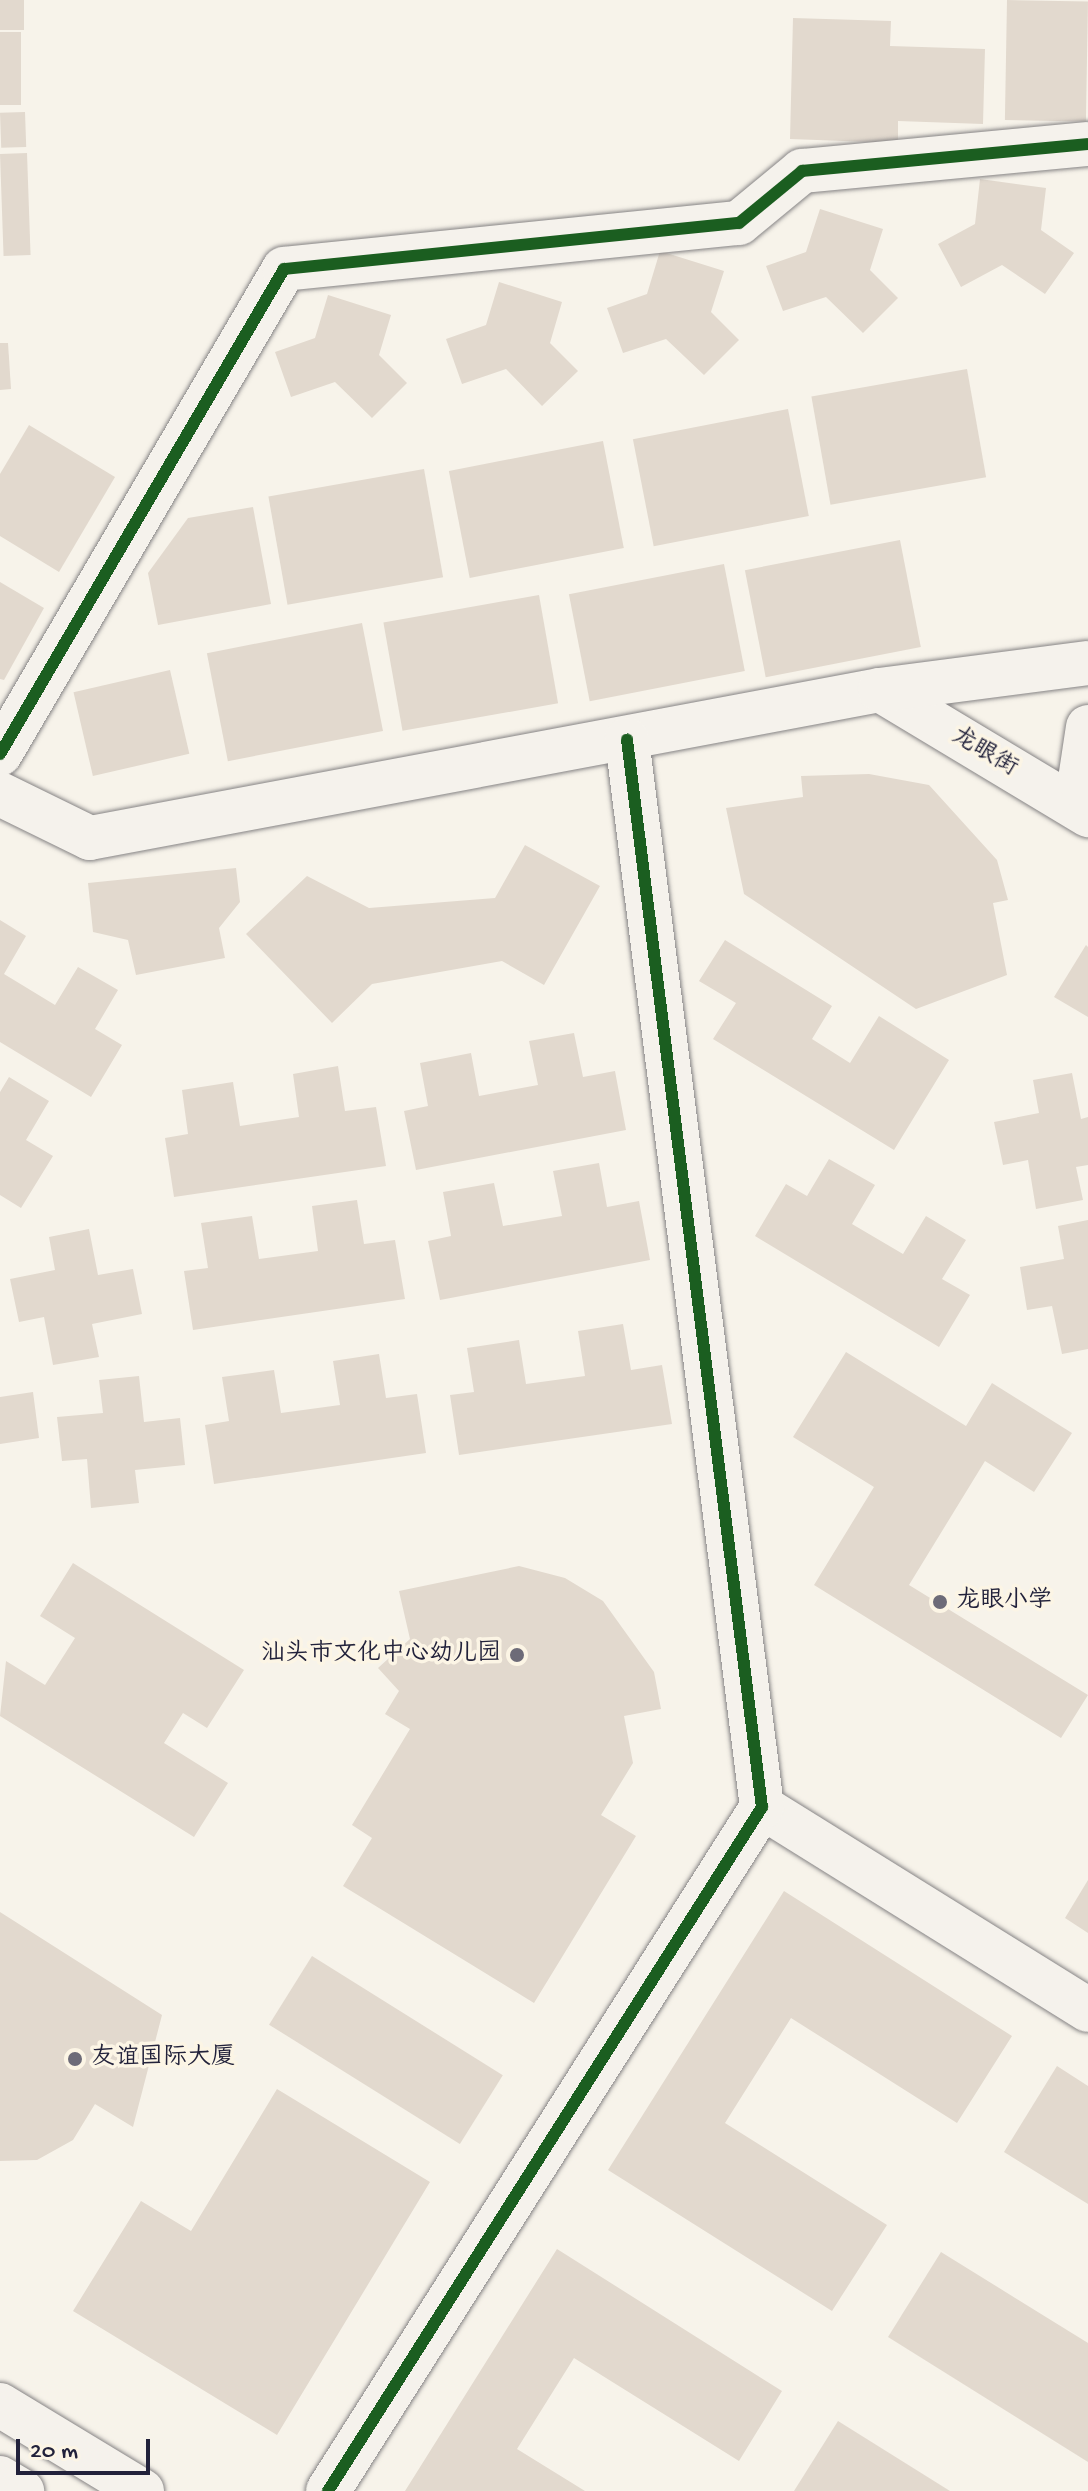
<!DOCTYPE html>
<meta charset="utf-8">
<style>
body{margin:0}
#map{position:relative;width:1088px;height:2491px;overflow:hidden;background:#f7f3ea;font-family:"Gochi Hand","LXGW WenKai TC",sans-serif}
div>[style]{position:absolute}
.building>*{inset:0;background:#e2d9ce;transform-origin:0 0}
.roads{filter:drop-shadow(0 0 2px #868485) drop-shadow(0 0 2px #868485)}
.minor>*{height:44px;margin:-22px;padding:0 22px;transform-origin:22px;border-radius:22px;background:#f5f2ec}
.primary>*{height:44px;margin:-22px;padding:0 22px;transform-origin:22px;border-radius:22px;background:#f5f2ec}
.cycleway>*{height:12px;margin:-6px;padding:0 6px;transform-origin:6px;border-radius:6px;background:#1b5e20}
.dots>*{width:22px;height:22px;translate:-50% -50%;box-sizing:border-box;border:4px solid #fcf5e5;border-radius:50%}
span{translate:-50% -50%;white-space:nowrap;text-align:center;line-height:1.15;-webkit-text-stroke:7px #fcf5e5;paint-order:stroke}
.street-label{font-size:24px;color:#22223b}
.poi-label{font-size:24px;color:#22223b}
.left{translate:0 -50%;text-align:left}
.right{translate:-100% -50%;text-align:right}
.scale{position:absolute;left:16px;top:2439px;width:134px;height:36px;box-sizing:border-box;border:4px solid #22223b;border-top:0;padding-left:10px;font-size:24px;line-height:28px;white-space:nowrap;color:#22223b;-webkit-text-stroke:6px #fcf5e5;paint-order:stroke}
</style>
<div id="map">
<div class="building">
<i style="left:0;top:0;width:24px;height:30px"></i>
<i style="left:1007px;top:0;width:81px;height:120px;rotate:1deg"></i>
<i style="clip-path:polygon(793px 18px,891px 21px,890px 46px,985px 49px,983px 124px,898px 121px,898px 143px,790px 139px)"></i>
<i style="left:0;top:32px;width:21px;height:73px"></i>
<i style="left:25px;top:112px;width:35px;height:25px;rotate:88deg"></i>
<i style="left:27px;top:153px;width:102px;height:27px;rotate:88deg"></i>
<i style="clip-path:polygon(980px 179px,1046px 188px,1041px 230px,1074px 253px,1045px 294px,1002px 265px,961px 287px,938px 244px,975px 224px)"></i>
<i style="clip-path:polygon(820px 209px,883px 229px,870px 270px,898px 298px,863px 333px,826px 297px,783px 311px,766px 266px,806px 252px)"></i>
<i style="clip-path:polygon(660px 251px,724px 271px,711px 312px,739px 340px,704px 375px,666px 339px,623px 353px,607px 308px,647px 294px)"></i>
<i style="clip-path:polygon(499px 282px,562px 302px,550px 343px,578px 371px,542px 406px,506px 369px,462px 384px,446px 339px,486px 325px)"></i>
<i style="clip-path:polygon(328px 295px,391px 315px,379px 355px,407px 383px,372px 418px,335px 382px,291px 397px,275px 352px,315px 338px)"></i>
<i style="clip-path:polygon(0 343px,8px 343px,11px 389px,0 390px)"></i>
<i style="left:967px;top:369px;width:110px;height:158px;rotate:80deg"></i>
<i style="left:788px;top:409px;width:109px;height:158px;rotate:79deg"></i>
<i style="clip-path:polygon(29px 425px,115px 477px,59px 572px,0 536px,0 474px)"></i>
<i style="left:603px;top:441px;width:109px;height:157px;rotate:79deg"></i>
<i style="left:424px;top:469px;width:110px;height:158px;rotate:80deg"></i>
<i style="clip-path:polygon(253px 507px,271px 604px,158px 625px,148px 573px,188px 518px)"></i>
<i style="left:900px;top:540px;width:109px;height:158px;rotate:79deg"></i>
<i style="left:724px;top:564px;width:109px;height:158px;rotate:79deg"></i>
<i style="clip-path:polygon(0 582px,44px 608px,4px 680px,0 679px)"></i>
<i style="left:539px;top:595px;width:110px;height:158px;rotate:80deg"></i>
<i style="left:362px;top:623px;width:110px;height:158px;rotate:79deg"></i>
<i style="left:170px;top:670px;width:86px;height:99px;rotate:77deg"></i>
<i style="clip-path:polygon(869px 774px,929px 785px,997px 860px,1008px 900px,993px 903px,1007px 975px,916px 1009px,744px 894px,726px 808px,803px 797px,801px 776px)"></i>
<i style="clip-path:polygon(525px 845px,600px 886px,544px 985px,502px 961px,372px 984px,332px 1023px,246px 934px,307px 876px,369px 908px,495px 898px)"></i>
<i style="clip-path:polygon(236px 868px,240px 902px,219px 928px,225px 958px,136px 975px,128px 940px,93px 932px,88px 883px)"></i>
<i style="clip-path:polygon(0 920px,26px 936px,4px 974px,55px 1005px,78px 967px,118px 990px,95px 1029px,122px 1045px,91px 1097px,0 1042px)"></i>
<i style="clip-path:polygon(725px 940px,832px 1006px,812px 1039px,850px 1063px,879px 1016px,949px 1060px,894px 1150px,713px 1039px,736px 1003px,699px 981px)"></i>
<i style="clip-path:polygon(1086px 945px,1088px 947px,1088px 1017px,1054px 997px)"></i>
<i style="clip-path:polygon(574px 1033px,583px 1077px,615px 1071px,626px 1130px,416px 1170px,404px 1111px,428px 1106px,420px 1063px,471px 1053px,479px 1096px,538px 1085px,529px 1041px)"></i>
<i style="clip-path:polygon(338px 1066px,345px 1111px,376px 1107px,386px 1166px,174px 1197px,165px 1138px,188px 1134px,182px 1090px,233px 1082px,240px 1126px,299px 1117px,293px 1074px)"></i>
<i style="clip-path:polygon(1072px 1073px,1081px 1119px,1088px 1117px,1088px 1165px,1076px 1167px,1083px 1200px,1036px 1209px,1028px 1160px,1003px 1165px,994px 1122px,1039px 1113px,1033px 1080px)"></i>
<i style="clip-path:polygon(9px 1077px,49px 1101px,26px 1140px,53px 1156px,21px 1208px,0 1195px,0 1092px)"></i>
<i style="clip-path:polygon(829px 1159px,875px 1185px,852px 1224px,903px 1254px,926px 1216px,966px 1240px,942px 1279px,970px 1295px,939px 1347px,755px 1236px,786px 1184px,807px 1196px)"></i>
<i style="clip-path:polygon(599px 1163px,607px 1207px,639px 1201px,650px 1260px,440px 1300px,428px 1241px,451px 1236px,443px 1192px,494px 1183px,503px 1226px,562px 1216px,553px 1171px)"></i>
<i style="clip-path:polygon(357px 1200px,364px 1244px,395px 1240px,405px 1299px,193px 1330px,184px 1271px,208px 1268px,201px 1223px,252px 1216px,259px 1259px,318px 1251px,312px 1206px)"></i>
<i style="clip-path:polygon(1088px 1220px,1088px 1349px,1062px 1354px,1052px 1306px,1027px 1310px,1020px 1267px,1064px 1259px,1058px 1226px)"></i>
<i style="clip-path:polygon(89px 1229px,98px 1275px,133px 1269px,142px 1314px,92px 1324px,99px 1357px,53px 1365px,44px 1317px,19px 1322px,10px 1279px,55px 1270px,49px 1237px)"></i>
<i style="clip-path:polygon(623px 1324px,631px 1370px,662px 1365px,672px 1424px,459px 1455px,450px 1395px,474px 1392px,467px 1348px,519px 1340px,526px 1384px,585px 1376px,578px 1331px)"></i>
<i style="clip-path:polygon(846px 1352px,966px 1426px,992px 1383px,1072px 1433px,1034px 1492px,985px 1461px,909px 1585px,1088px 1695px,1061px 1738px,814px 1585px,874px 1487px,793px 1437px)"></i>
<i style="clip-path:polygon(379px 1354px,386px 1398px,417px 1394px,426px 1453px,214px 1484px,205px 1425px,229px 1421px,222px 1377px,274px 1370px,281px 1413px,340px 1405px,333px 1361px)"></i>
<i style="clip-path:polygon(139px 1376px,144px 1422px,180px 1418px,185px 1465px,135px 1470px,139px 1503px,91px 1508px,87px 1459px,62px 1461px,57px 1417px,103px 1413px,99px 1380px)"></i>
<i style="clip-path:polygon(33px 1392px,39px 1438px,0 1444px,0 1397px)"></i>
<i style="clip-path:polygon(73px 1563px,244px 1670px,207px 1728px,183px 1713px,164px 1743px,228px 1783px,194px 1837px,0 1716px,6px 1661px,45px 1685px,75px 1638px,40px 1616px)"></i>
<i style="clip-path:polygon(519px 1566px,565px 1578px,603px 1601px,654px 1672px,661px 1709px,624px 1716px,633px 1763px,601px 1815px,636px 1836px,534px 2003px,343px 1886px,372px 1838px,352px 1825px,410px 1729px,385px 1714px,399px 1691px,378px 1668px,410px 1639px,399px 1591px)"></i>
<i style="clip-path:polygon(1088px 1880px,1088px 1933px,1065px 1918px)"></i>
<i style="clip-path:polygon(784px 1891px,1012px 2036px,957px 2123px,791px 2018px,725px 2123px,887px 2225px,832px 2311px,608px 2170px)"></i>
<i style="clip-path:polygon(0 1912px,162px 2015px,133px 2127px,95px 2104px,73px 2140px,37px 2160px,0 2161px)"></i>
<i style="left:312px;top:1956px;width:225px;height:81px;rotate:32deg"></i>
<i style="clip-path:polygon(1057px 2066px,1088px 2086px,1088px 2204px,1004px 2152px)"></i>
<i style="clip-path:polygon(277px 2089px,430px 2182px,277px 2435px,73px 2311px,141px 2201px,191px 2231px)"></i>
<i style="clip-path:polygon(557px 2249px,782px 2391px,739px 2461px,574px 2358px,517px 2449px,585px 2491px,405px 2491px)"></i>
<i style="clip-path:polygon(941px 2252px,1088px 2343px,1088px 2462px,888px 2337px)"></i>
<i style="clip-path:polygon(838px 2421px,950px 2491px,794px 2491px)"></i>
</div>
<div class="roads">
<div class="minor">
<i style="left:880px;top:690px;width:243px;rotate:31deg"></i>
<i style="left:1088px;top:727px;width:54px;rotate:98.6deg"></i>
<i style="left:1080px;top:780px;width:15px;rotate:58deg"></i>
<i style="left:0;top:754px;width:562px;rotate:-59.65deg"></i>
<i style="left:284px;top:269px;width:457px;rotate:-5.8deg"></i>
<i style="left:739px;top:223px;width:82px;rotate:-39.5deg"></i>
<i style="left:802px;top:171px;width:287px;rotate:-5.4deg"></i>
<i style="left:0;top:794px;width:100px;rotate:26.1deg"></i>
<i style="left:90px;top:838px;width:804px;rotate:-10.61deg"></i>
<i style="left:880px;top:690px;width:210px;rotate:-7.4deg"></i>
<i style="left:762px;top:1807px;width:384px;rotate:31.9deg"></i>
<i style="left:328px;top:2491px;width:810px;rotate:-57.6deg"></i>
<i style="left:762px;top:1807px;width:1076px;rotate:-97.21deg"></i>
</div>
<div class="primary">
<i style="left:0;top:2405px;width:166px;rotate:31.2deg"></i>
<i style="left:0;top:2478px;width:26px;rotate:31deg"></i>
</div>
</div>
<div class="cycleway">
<i style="left:0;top:754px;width:562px;rotate:-59.65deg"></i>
<i style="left:284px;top:269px;width:457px;rotate:-5.8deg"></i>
<i style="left:739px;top:223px;width:82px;rotate:-39.5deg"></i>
<i style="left:802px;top:171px;width:287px;rotate:-5.4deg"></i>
<i style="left:328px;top:2491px;width:810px;rotate:-57.6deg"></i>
<i style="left:762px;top:1807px;width:1076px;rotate:-97.21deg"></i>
</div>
<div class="dots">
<i style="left:940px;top:1602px;background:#6d6b78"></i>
<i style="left:517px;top:1655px;background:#6d6b78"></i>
<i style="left:75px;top:2059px;background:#6d6b78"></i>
</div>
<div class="street-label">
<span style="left:984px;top:753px;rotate:31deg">龙眼街</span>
</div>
<div class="poi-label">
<span class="left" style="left:956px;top:1602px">龙眼小学</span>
<span class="right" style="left:501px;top:1655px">汕头市文化中心幼儿园</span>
<span class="left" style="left:91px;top:2059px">友谊国际大厦</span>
</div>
<div class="scale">20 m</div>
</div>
